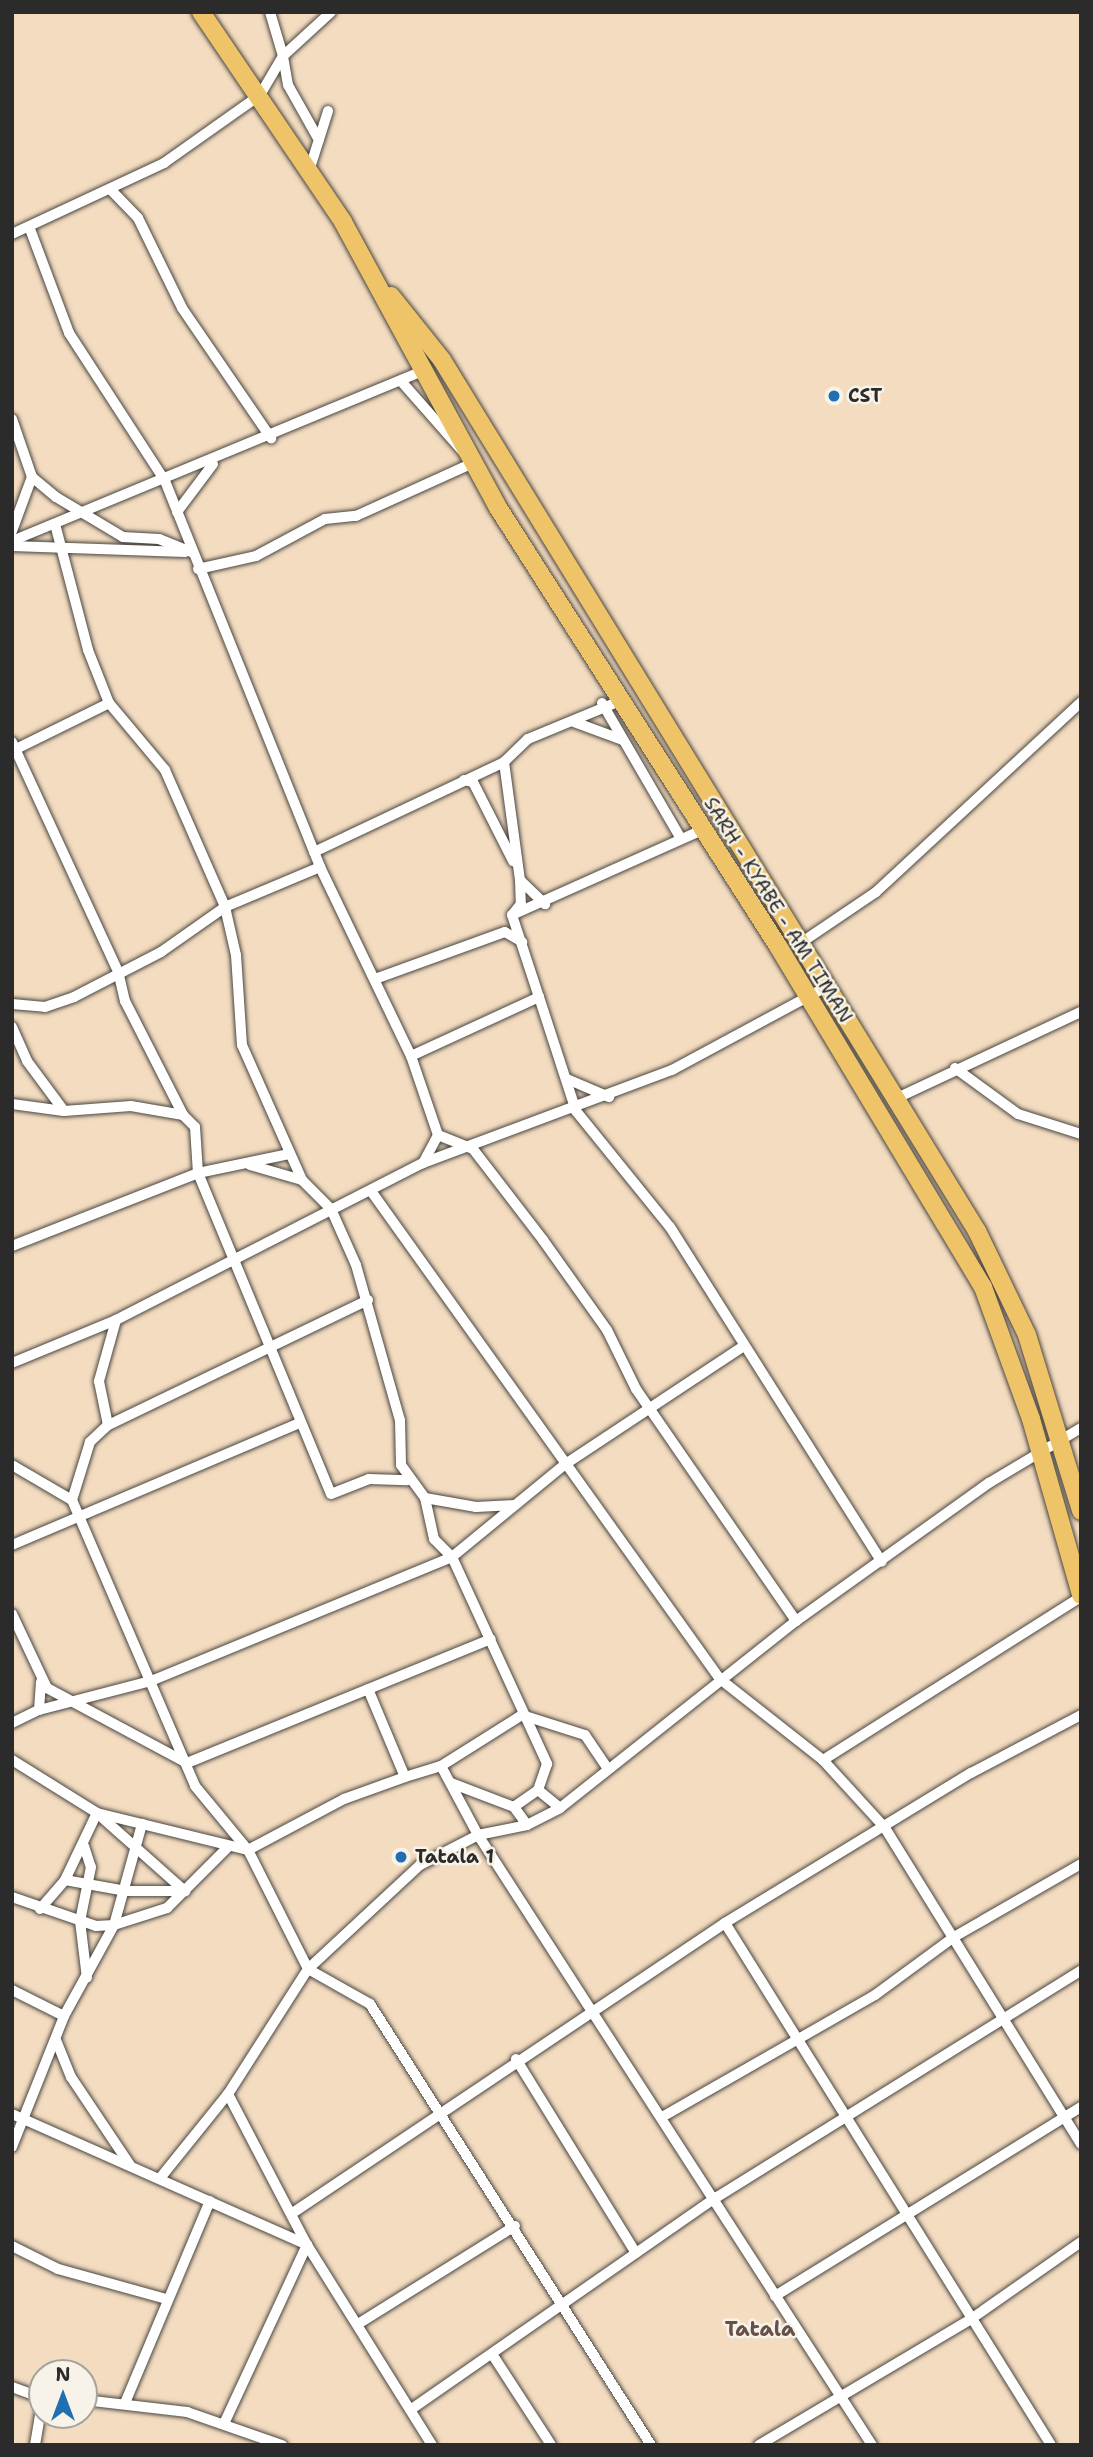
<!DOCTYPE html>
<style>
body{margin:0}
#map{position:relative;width:1093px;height:2457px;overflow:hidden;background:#f4dcc0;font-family:"Shantell Sans",sans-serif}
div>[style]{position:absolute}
.roads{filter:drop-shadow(0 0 2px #494641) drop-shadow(0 0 2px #494641)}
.minor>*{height:10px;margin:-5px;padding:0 5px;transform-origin:5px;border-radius:5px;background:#fff}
.trunk>*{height:18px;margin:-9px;padding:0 9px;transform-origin:9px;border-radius:9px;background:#efc469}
.dots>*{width:19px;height:19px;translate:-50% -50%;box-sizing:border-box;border:4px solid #f7f3e8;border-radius:50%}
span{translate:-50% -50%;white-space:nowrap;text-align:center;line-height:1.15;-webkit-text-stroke:5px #f7f3e8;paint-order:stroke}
.poi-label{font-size:19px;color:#2b2b2b;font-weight:700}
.left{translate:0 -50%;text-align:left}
.street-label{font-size:19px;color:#2b2b2b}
.neighbourhood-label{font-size:21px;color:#665049;font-weight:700}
.frame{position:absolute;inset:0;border:14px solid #2b2b2b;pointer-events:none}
.north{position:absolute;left:28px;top:2359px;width:70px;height:70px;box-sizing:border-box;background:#f7f3e8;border:2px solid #a5a39c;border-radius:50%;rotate:0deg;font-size:19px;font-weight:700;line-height:28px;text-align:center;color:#2b2b2b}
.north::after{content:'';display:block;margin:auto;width:24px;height:32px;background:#1f6fb2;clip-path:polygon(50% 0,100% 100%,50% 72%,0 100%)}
</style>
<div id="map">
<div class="roads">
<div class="minor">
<i style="left:319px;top:140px;width:63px;rotate:-119.4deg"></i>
<i style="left:288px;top:85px;width:29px;rotate:-100deg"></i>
<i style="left:283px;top:56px;width:65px;rotate:-42.5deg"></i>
<i style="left:309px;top:171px;width:63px;rotate:-72.4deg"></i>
<i style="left:111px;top:190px;width:39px;rotate:46deg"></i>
<i style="left:138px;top:218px;width:100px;rotate:63.9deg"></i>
<i style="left:182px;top:308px;width:158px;rotate:55.6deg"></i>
<i style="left:30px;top:229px;width:111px;rotate:69.4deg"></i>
<i style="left:69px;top:333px;width:176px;rotate:57deg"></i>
<i style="left:165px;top:481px;width:416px;rotate:68.1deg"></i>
<i style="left:320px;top:867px;width:210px;rotate:64.3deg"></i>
<i style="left:411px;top:1056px;width:83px;rotate:71.1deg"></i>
<i style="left:438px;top:1135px;width:32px;rotate:118deg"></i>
<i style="left:12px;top:234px;width:168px;rotate:-25deg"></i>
<i style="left:164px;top:163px;width:118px;rotate:-35.3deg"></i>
<i style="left:260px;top:95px;width:45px;rotate:-59.5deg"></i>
<i style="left:283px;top:56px;width:46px;rotate:-106.5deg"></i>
<i style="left:12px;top:419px;width:61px;rotate:71deg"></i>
<i style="left:32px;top:477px;width:31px;rotate:40deg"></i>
<i style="left:56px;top:497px;width:78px;rotate:30.8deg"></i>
<i style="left:123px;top:537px;width:36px;rotate:3deg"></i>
<i style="left:159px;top:539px;width:35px;rotate:22deg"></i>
<i style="left:177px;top:512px;width:60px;rotate:-53.1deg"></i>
<i style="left:55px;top:524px;width:130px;rotate:75.3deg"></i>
<i style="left:88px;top:650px;width:57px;rotate:68.4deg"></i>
<i style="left:109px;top:703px;width:87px;rotate:50.1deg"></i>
<i style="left:165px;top:770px;width:150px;rotate:66.3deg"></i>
<i style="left:225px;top:907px;width:49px;rotate:77.1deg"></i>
<i style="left:236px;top:955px;width:90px;rotate:86.2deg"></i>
<i style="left:242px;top:1045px;width:148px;rotate:66deg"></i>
<i style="left:302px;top:1180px;width:41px;rotate:45deg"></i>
<i style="left:331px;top:1209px;width:61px;rotate:65.9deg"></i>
<i style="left:356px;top:1265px;width:161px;rotate:74.2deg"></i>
<i style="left:400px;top:1420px;width:45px;rotate:88.7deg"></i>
<i style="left:401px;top:1465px;width:41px;rotate:54deg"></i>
<i style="left:425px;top:1498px;width:42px;rotate:77.6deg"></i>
<i style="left:434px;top:1539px;width:25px;rotate:45deg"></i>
<i style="left:452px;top:1557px;width:228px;rotate:65.3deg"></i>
<i style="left:547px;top:1764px;width:28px;rotate:109deg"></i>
<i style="left:538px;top:1790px;width:29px;rotate:145deg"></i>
<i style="left:12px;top:531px;width:58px;rotate:-69.7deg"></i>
<i style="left:12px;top:541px;width:442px;rotate:-22.5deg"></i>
<i style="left:12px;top:546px;width:173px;rotate:2deg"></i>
<i style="left:198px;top:569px;width:59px;rotate:-12.6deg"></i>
<i style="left:256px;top:556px;width:78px;rotate:-28.2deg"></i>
<i style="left:325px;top:519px;width:31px;rotate:-6deg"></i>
<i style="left:356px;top:516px;width:128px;rotate:-24.4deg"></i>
<i style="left:473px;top:463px;width:109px;rotate:-131.3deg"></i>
<i style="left:602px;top:703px;width:155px;rotate:59.8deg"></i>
<i style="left:574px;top:722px;width:52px;rotate:20.2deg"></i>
<i style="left:12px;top:742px;width:252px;rotate:65.2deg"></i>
<i style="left:118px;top:971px;width:31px;rotate:77deg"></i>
<i style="left:125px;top:1001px;width:128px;rotate:63deg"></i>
<i style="left:183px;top:1115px;width:17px;rotate:45deg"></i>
<i style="left:195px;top:1127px;width:46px;rotate:86.3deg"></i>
<i style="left:198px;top:1173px;width:347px;rotate:67.5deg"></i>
<i style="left:331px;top:1494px;width:41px;rotate:-21.5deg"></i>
<i style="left:369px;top:1479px;width:38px;rotate:2deg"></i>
<i style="left:12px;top:751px;width:108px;rotate:-26.3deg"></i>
<i style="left:504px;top:762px;width:119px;rotate:82.3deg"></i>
<i style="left:520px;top:880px;width:24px;rotate:88deg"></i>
<i style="left:521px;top:904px;width:14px;rotate:129deg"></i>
<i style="left:464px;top:780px;width:9px;rotate:13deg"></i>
<i style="left:473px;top:782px;width:89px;rotate:63.1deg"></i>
<i style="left:314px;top:852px;width:210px;rotate:-25.3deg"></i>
<i style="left:504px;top:762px;width:33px;rotate:-44deg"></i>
<i style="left:528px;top:739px;width:102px;rotate:-22.5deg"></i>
<i style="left:520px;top:880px;width:35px;rotate:44deg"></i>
<i style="left:512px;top:915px;width:208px;rotate:-24.1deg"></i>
<i style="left:512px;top:915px;width:86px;rotate:71.8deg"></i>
<i style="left:802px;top:942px;width:89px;rotate:-34deg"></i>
<i style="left:876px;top:892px;width:280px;rotate:-42.8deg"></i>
<i style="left:375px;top:979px;width:138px;rotate:-19.9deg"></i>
<i style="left:505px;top:932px;width:20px;rotate:30deg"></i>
<i style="left:12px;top:1004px;width:33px;rotate:5deg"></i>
<i style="left:45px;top:1007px;width:31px;rotate:-19deg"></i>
<i style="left:74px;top:997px;width:98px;rotate:-27.3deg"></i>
<i style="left:161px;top:952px;width:78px;rotate:-35.1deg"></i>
<i style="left:225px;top:907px;width:103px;rotate:-22.8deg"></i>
<i style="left:12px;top:1027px;width:37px;rotate:66deg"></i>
<i style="left:27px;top:1061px;width:62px;rotate:53.5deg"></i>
<i style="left:411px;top:1056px;width:141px;rotate:-24.7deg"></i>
<i style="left:539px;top:997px;width:120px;rotate:72deg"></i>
<i style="left:576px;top:1111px;width:149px;rotate:51deg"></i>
<i style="left:670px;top:1227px;width:396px;rotate:57.7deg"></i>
<i style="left:955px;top:1068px;width:78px;rotate:36.1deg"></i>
<i style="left:1018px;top:1114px;width:66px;rotate:17.6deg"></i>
<i style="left:567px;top:1079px;width:46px;rotate:23.2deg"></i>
<i style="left:897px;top:1098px;width:203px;rotate:-25.1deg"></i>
<i style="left:12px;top:1104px;width:52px;rotate:7.7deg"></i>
<i style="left:64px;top:1111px;width:67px;rotate:-4.3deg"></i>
<i style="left:131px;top:1106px;width:53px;rotate:9.8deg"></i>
<i style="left:438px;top:1135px;width:38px;rotate:22deg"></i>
<i style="left:473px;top:1149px;width:115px;rotate:52.4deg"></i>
<i style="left:543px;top:1240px;width:110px;rotate:54.6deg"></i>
<i style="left:607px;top:1330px;width:66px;rotate:63.8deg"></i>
<i style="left:636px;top:1389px;width:282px;rotate:55.4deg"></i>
<i style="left:250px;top:1165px;width:54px;rotate:16.1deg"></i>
<i style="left:371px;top:1191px;width:600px;rotate:54.43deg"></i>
<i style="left:720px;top:1679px;width:131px;rotate:38.2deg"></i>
<i style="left:823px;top:1760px;width:92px;rotate:47.6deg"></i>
<i style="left:885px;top:1828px;width:372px;rotate:58.2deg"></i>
<i style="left:12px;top:1246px;width:200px;rotate:-21.4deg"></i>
<i style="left:198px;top:1173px;width:93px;rotate:-11.8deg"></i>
<i style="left:368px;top:1300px;width:288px;rotate:154.3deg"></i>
<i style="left:108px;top:1425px;width:25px;rotate:137deg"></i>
<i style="left:90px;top:1442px;width:61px;rotate:107.2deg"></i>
<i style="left:72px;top:1500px;width:311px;rotate:66.7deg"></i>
<i style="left:195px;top:1786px;width:83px;rotate:50.4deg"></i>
<i style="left:248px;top:1850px;width:109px;rotate:-28deg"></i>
<i style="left:344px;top:1799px;width:65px;rotate:-19.8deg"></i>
<i style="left:12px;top:1363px;width:113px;rotate:-22.5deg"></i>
<i style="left:116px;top:1320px;width:345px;rotate:-27.1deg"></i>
<i style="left:423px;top:1163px;width:266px;rotate:-20.5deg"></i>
<i style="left:672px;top:1070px;width:177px;rotate:-28.3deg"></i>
<i style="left:108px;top:1425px;width:45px;rotate:-101.6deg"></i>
<i style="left:99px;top:1381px;width:63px;rotate:-74.4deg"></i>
<i style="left:12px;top:1465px;width:69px;rotate:30.3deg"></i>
<i style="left:425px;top:1498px;width:52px;rotate:10deg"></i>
<i style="left:476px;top:1507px;width:39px;rotate:-3deg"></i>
<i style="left:12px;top:1545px;width:312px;rotate:-23deg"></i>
<i style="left:12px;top:1614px;width:82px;rotate:64.7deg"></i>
<i style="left:47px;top:1688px;width:159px;rotate:28.2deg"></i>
<i style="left:187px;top:1763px;width:328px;rotate:-22.2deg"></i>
<i style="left:368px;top:1689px;width:95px;rotate:67.2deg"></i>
<i style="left:405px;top:1777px;width:38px;rotate:-17deg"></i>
<i style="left:441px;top:1766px;width:96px;rotate:-32.2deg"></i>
<i style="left:39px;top:1710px;width:28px;rotate:-86deg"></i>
<i style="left:522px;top:1715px;width:66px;rotate:17.6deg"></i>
<i style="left:585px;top:1735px;width:41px;rotate:55.9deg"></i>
<i style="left:12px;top:1723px;width:30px;rotate:-26deg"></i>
<i style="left:39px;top:1710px;width:116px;rotate:-14.5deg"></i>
<i style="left:151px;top:1681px;width:326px;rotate:-22.4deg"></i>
<i style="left:452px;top:1557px;width:145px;rotate:-39.4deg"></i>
<i style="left:564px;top:1465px;width:216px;rotate:-33.5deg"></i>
<i style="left:12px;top:1760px;width:100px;rotate:31.9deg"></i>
<i style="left:97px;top:1813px;width:155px;rotate:13.8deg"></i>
<i style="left:248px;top:1850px;width:133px;rotate:63.2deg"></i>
<i style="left:308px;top:1969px;width:71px;rotate:29.4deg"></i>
<i style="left:370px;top:2004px;width:523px;rotate:57.5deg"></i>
<i style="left:823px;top:1760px;width:305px;rotate:-32.3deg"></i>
<i style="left:441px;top:1766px;width:78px;rotate:61.8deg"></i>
<i style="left:478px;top:1835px;width:726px;rotate:57.14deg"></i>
<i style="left:451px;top:1783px;width:67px;rotate:20.9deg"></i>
<i style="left:514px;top:1807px;width:22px;rotate:54deg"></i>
<i style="left:538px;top:1790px;width:28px;rotate:39deg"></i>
<i style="left:84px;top:1846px;width:22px;rotate:72deg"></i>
<i style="left:91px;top:1867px;width:55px;rotate:101.5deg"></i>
<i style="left:80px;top:1921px;width:57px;rotate:83deg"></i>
<i style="left:65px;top:1880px;width:62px;rotate:10.2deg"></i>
<i style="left:126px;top:1891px;width:59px"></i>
<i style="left:12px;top:1897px;width:89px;rotate:19deg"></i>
<i style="left:96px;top:1926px;width:18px;rotate:-3deg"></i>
<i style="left:114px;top:1925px;width:56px;rotate:-17.8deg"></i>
<i style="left:167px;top:1908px;width:85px;rotate:-45deg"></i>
<i style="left:40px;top:1909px;width:38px;rotate:-49deg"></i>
<i style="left:65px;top:1880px;width:74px;rotate:-64.5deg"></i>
<i style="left:97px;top:1813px;width:118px;rotate:41.6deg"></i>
<i style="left:725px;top:1923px;width:615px;rotate:58.01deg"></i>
<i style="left:12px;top:1990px;width:58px;rotate:26.6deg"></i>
<i style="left:56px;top:2040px;width:40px;rotate:68deg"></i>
<i style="left:71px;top:2077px;width:106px;rotate:56.2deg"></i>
<i style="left:516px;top:2059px;width:228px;rotate:58.3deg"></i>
<i style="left:228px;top:2094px;width:170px;rotate:62.4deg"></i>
<i style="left:307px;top:2245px;width:236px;rotate:58deg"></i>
<i style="left:12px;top:2114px;width:323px;rotate:23.9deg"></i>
<i style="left:307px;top:2245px;width:197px;rotate:114.9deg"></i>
<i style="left:662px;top:2117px;width:245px;rotate:-29.8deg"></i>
<i style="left:875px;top:1995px;width:98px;rotate:-36.3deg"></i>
<i style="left:954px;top:1937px;width:146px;rotate:-29.9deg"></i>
<i style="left:12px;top:2147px;width:141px;rotate:-68.3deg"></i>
<i style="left:64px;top:2016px;width:104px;rotate:-61.2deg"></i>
<i style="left:114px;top:1925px;width:105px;rotate:-74.5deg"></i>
<i style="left:161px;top:2177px;width:107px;rotate:-51.1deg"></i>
<i style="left:228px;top:2094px;width:148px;rotate:-57.4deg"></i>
<i style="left:308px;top:1969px;width:153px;rotate:-42.9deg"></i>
<i style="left:420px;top:1865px;width:65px;rotate:-27.3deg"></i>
<i style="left:478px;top:1835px;width:50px;rotate:-11.5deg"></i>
<i style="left:527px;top:1825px;width:37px;rotate:-27deg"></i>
<i style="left:560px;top:1808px;width:301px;rotate:-38.4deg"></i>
<i style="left:796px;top:1621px;width:237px;rotate:-35.6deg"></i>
<i style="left:989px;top:1483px;width:107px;rotate:-30.9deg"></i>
<i style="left:294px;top:2212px;width:519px;rotate:-33.84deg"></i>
<i style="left:725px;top:1923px;width:288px;rotate:-31.4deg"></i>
<i style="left:971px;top:1773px;width:124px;rotate:-27.8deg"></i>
<i style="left:12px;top:2246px;width:51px;rotate:26.6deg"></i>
<i style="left:58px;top:2269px;width:112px;rotate:15.5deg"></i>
<i style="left:775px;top:2296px;width:360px;rotate:-31.7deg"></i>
<i style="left:358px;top:2324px;width:185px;rotate:-32deg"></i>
<i style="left:492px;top:2354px;width:108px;rotate:57deg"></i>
<i style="left:12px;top:2387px;width:32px;rotate:20deg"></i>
<i style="left:84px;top:2400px;width:104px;rotate:6.6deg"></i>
<i style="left:187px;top:2412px;width:101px;rotate:19.2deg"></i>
<i style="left:125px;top:2403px;width:219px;rotate:-67.2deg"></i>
<i style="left:413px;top:2408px;width:370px;rotate:-34.8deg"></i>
<i style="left:717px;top:2197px;width:429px;rotate:-31.9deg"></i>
<i style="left:35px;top:2445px;width:43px;rotate:-80.5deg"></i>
<i style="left:759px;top:2445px;width:247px;rotate:-30.7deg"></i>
<i style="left:971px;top:2319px;width:134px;rotate:-35deg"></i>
</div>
<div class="trunk">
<i style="left:201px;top:12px;width:254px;rotate:55.9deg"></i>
<i style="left:343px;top:222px;width:323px;rotate:61.5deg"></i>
<i style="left:497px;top:506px;width:522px;rotate:57.44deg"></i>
<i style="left:778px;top:946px;width:398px;rotate:59deg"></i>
<i style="left:983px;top:1287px;width:140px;rotate:70deg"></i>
<i style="left:1031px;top:1419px;width:183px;rotate:74.1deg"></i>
<i style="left:391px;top:296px;width:82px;rotate:51.4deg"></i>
<i style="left:442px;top:360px;width:1022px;rotate:58.44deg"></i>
<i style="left:977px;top:1231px;width:115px;rotate:64.3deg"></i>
<i style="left:1027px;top:1335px;width:184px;rotate:72.9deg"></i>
</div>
</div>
<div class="dots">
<i style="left:834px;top:396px;background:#1f6fb2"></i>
<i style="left:401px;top:1857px;background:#1f6fb2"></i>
</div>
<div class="poi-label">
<span class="left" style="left:848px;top:396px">CST</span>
<span class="left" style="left:415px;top:1857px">Tatala 1</span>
</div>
<div class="street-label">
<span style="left:778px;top:910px;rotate:58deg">SARH - KYABE - AM TIMAN</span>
</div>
<div class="neighbourhood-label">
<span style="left:760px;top:2329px">Tatala</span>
</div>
<div class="frame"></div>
<div class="north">N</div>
</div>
